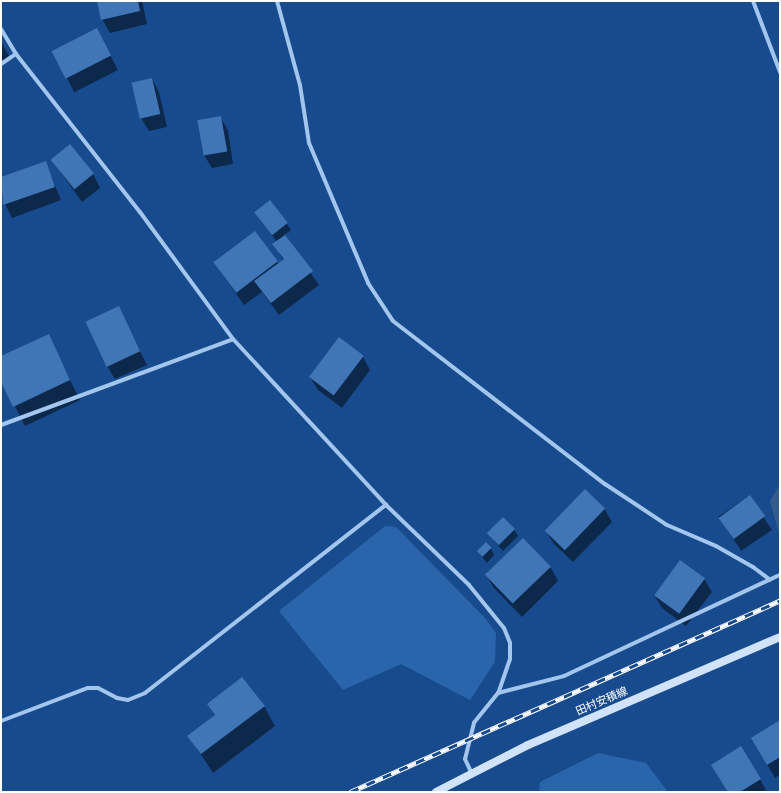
<!DOCTYPE html>
<meta charset="utf-8">
<style>
body{margin:0}
#map{position:relative;width:781px;height:793px;overflow:hidden;background:#184b8d;font-family:Karla,"Noto Sans JP",sans-serif}
div>[style]{position:absolute}
.green>*{inset:0;background:#2a65ac}
.water>*{inset:0;background:#355c8c}
.shadow>*{inset:0;background:#0007;transform-origin:0 0}
.building>*{inset:0;background:#4075b6;transform-origin:0 0}
.minor>*{height:4px;margin:-2px;padding:0 2px;transform-origin:2px;border-radius:2px;background:#a3c6ef}
.secondary>*{height:8px;margin:-4px;padding:0 4px;transform-origin:4px;border-radius:4px;background:#d1e3fa}
.rail>*{height:4.5px;margin-top:-2.25px;transform-origin:0;background:repeating-linear-gradient(90deg,#184b8d 0 9px,#fff 0 18px);box-sizing:border-box;border-block:1px solid #fff}
span{translate:-50% -50%;white-space:nowrap;text-align:center;line-height:1.15;-webkit-text-stroke:3px #184b8d;paint-order:stroke}
.street-label{font-size:11px;color:#fff}
.frame{position:absolute;inset:0;border:2px solid #fff;pointer-events:none}
</style>
<div id="map">
<div class="green">
<i style="clip-path:polygon(385px 526px,396px 527px,485px 618px,496px 633px,495px 662px,470px 700px,401px 664px,343px 690px,279px 611px)"></i>
<i style="clip-path:polygon(598px 753px,646px 763px,668px 792px,539px 792px,540px 782px)"></i>
</div>
<div class="water">
<i style="clip-path:polygon(780px 484px,780px 537px,770px 501px)"></i>
</div>
<div class="shadow">
<i style="clip-path:polygon(98px 1px,142px 1px,147px 24px,110px 33px,102px 19px)"></i>
<i style="left:97px;top:29px;width:46px;height:49px;rotate:63deg"></i>
<i style="clip-path:polygon(1px 42px,9px 56px,1px 62px)"></i>
<i style="clip-path:polygon(152px 79px,159px 92px,167px 127px,149px 131px,141px 118px,133px 84px)"></i>
<i style="clip-path:polygon(220px 117px,228px 130px,233px 164px,212px 168px,204px 155px)"></i>
<i style="clip-path:polygon(52px 160px,93px 174px,100px 188px,82px 202px)"></i>
<i style="clip-path:polygon(45px 162px,61px 200px,12px 218px,1px 196px,1px 178px)"></i>
<i style="clip-path:polygon(259px 218px,287px 224px,291px 230px,284px 235px,319px 285px,279px 315px,262px 292px,244px 305px,215px 263px,277px 262px,279px 264px,284px 261px,274px 244px,277px 242px)"></i>
<i style="clip-path:polygon(118px 308px,147px 365px,115px 379px,107px 366px)"></i>
<i style="clip-path:polygon(48px 336px,80px 400px,25px 426px,1px 379px,1px 358px)"></i>
<i style="clip-path:polygon(363px 357px,370px 370px,342px 408px,318px 390px,310px 377px)"></i>
<i style="left:749px;top:496px;width:41px;height:37px;rotate:56deg"></i>
<i style="clip-path:polygon(604px 508px,612px 522px,573px 562px,554px 544px,546px 531px)"></i>
<i style="clip-path:polygon(514px 529px,518px 536px,503px 551px,489px 535px)"></i>
<i style="clip-path:polygon(523px 540px,551px 568px,558px 581px,522px 617px,494px 588px,486px 575px)"></i>
<i style="clip-path:polygon(491px 549px,494px 555px,487px 563px,478px 552px)"></i>
<i style="clip-path:polygon(704px 579px,712px 592px,686px 626px,662px 608px,654px 595px)"></i>
<i style="clip-path:polygon(208px 704px,264px 706px,275px 726px,213px 773px,189px 736px,215px 716px)"></i>
<i style="clip-path:polygon(780px 722px,780px 775px,775px 778px,760px 752px)"></i>
<i style="clip-path:polygon(760px 779px,767px 792px,729px 792px)"></i>
</div>
<div class="building">
<i style="clip-path:polygon(97px 1px,138px 1px,140px 11px,101px 20px)"></i>
<i style="left:97px;top:28px;width:31px;height:51px;rotate:63deg"></i>
<i style="left:152px;top:78px;width:37px;height:21px;rotate:77deg"></i>
<i style="left:221px;top:116px;width:36px;height:24px;rotate:80deg"></i>
<i style="left:70px;top:144px;width:38px;height:25px;rotate:51deg"></i>
<i style="clip-path:polygon(46px 161px,55px 187px,3px 205px,1px 177px)"></i>
<i style="left:270px;top:200px;width:29px;height:20px;rotate:52deg"></i>
<i style="left:255px;top:231px;width:38px;height:52px;rotate:53deg"></i>
<i style="clip-path:polygon(285px 235px,313px 271px,271px 303px,254px 281px,284px 259px,272px 244px)"></i>
<i style="left:119px;top:306px;width:50px;height:37px;rotate:65deg"></i>
<i style="clip-path:polygon(49px 334px,70px 380px,13px 407px,1px 382px,1px 356px)"></i>
<i style="left:339px;top:337px;width:31px;height:50px;rotate:37deg"></i>
<i style="left:585px;top:489px;width:28px;height:58px;rotate:44deg"></i>
<i style="left:750px;top:495px;width:26px;height:39px;rotate:54deg"></i>
<i style="left:503px;top:517px;width:17px;height:23px;rotate:45deg"></i>
<i style="left:523px;top:538px;width:40px;height:53px;rotate:46deg"></i>
<i style="left:486px;top:542px;width:8px;height:13px;rotate:45deg"></i>
<i style="left:680px;top:560px;width:31px;height:44px;rotate:36deg"></i>
<i style="clip-path:polygon(242px 677px,265px 706px,201px 754px,187px 736px,215px 715px,207px 704px)"></i>
<i style="clip-path:polygon(780px 720px,780px 757px,767px 765px,751px 738px)"></i>
<i style="clip-path:polygon(741px 746px,761px 779px,740px 792px,728px 792px,711px 765px)"></i>
</div>
<div class="minor">
<i style="left:277px;top:1px;width:87px;rotate:74.7deg"></i>
<i style="left:300px;top:85px;width:59px;rotate:81.2deg"></i>
<i style="left:309px;top:143px;width:152px;rotate:67.1deg"></i>
<i style="left:368px;top:283px;width:45px;rotate:56.7deg"></i>
<i style="left:393px;top:321px;width:267px;rotate:37.6deg"></i>
<i style="left:605px;top:484px;width:74px;rotate:33.5deg"></i>
<i style="left:667px;top:525px;width:53px;rotate:23.2deg"></i>
<i style="left:716px;top:546px;width:43px;rotate:29.6deg"></i>
<i style="left:753px;top:567px;width:21px;rotate:37deg"></i>
<i style="left:753px;top:1px;width:76px;rotate:69.2deg"></i>
<i style="left:1px;top:29px;width:29px;rotate:59deg"></i>
<i style="left:16px;top:54px;width:201px;rotate:51.9deg"></i>
<i style="left:140px;top:212px;width:157px;rotate:53.8deg"></i>
<i style="left:233px;top:339px;width:226px;rotate:47.3deg"></i>
<i style="left:386px;top:505px;width:115px;rotate:43.9deg"></i>
<i style="left:469px;top:585px;width:55px;rotate:50.9deg"></i>
<i style="left:504px;top:628px;width:16px;rotate:68deg"></i>
<i style="left:510px;top:643px;width:16px;rotate:90deg"></i>
<i style="left:510px;top:659px;width:36px;rotate:109deg"></i>
<i style="left:498px;top:693px;width:38px;rotate:129deg"></i>
<i style="left:474px;top:723px;width:37px;rotate:104deg"></i>
<i style="left:465px;top:759px;width:17px;rotate:65deg"></i>
<i style="left:1px;top:64px;width:18px;rotate:-34deg"></i>
<i style="left:1px;top:425px;width:247px;rotate:-20.3deg"></i>
<i style="left:498px;top:693px;width:68px;rotate:-14.4deg"></i>
<i style="left:564px;top:676px;width:238px;rotate:-25.1deg"></i>
<i style="left:1px;top:721px;width:93px;rotate:-20.8deg"></i>
<i style="left:88px;top:688px;width:10px"></i>
<i style="left:98px;top:688px;width:21px;rotate:28deg"></i>
<i style="left:117px;top:698px;width:11px;rotate:10deg"></i>
<i style="left:128px;top:700px;width:18px;rotate:-22deg"></i>
<i style="left:145px;top:693px;width:306px;rotate:-38deg"></i>
</div>
<div class="secondary">
<i style="left:436px;top:792px;width:103px;rotate:-27.1deg"></i>
<i style="left:528px;top:745px;width:274px;rotate:-23.2deg"></i>
</div>
<div class="rail">
<i style="left:350px;top:792px;width:471px;rotate:-24deg"></i>
</div>
<div class="street-label">
<span style="left:602px;top:702px;rotate:-23deg">田村安積線</span>
</div>
<div class="frame"></div>
</div>
